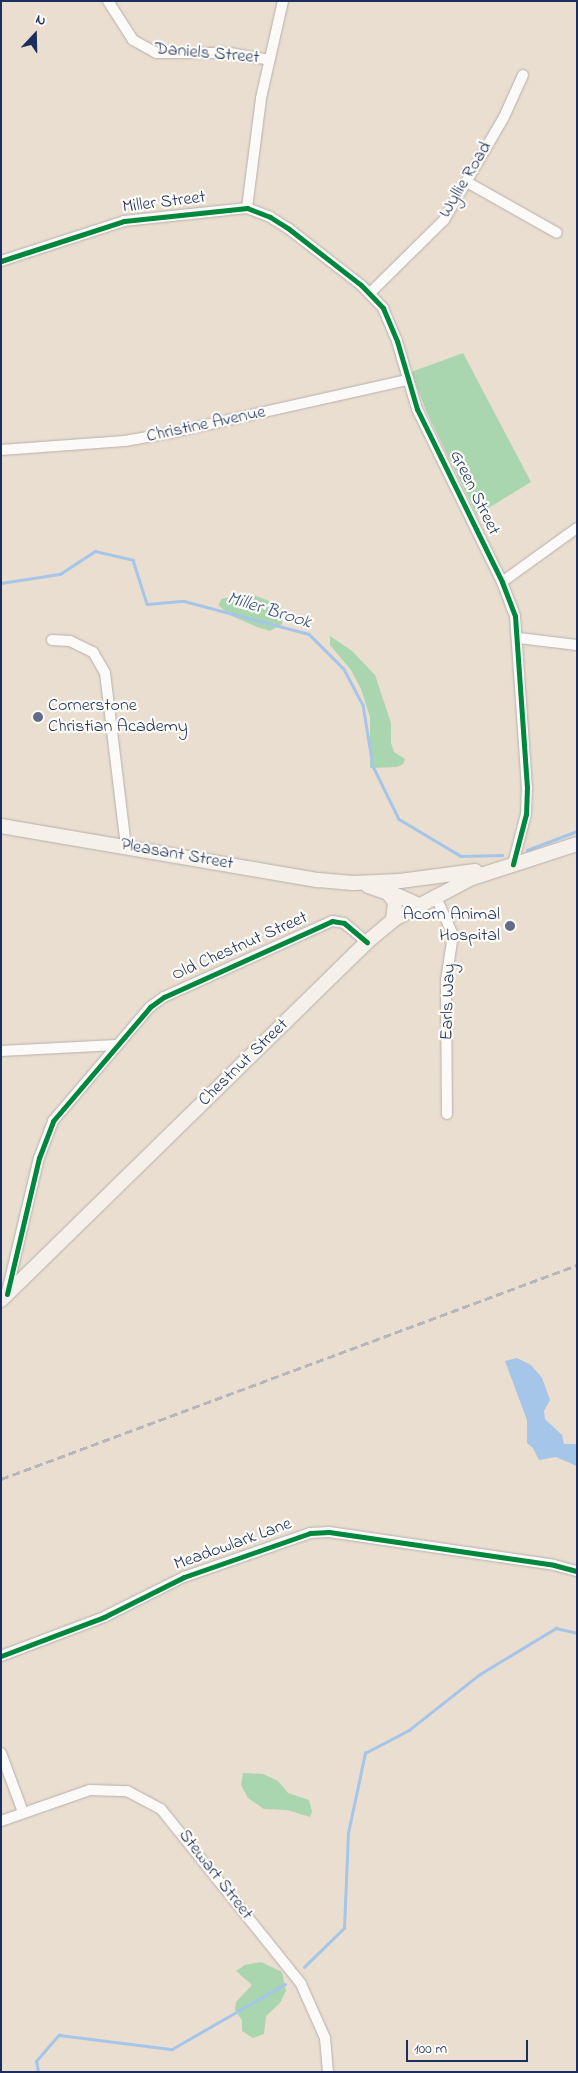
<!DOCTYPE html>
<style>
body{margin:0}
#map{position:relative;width:578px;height:2073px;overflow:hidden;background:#eaded0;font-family:"Indie Flower",sans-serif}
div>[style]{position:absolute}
.green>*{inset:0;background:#a9d5af}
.water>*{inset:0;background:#a5c5e9}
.stream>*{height:2.5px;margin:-1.25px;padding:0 1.25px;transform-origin:1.25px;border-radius:1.25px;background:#a5c5e9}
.roads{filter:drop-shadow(0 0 1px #b6b0ac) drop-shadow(0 0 1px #b6b0ac)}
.street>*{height:10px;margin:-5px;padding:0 5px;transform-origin:5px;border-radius:5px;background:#fcfaf8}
.secondary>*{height:14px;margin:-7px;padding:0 7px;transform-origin:7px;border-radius:7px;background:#f5f1ea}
.rail>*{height:2.5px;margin-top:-1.25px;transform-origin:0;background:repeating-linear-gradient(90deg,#b6b7ba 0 8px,transparent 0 12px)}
.cycleway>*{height:5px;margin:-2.5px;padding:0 2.5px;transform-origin:2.5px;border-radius:2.5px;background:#00873e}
.dots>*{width:14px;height:14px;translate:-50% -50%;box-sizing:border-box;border:2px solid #fdfcf7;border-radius:50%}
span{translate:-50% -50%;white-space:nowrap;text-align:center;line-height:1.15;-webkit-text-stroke:4.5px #fdfcf7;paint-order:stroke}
.street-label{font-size:18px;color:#1b2f5e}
.poi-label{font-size:18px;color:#1b2f5e}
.left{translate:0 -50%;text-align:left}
.right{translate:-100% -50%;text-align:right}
.water-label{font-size:19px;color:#3b598b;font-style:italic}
.frame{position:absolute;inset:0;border:2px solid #1b2f5e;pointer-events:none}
.north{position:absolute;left:10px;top:10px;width:50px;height:50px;-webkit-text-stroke:4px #fdfcf7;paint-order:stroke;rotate:21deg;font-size:14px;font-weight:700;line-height:20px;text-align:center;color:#1b2f5e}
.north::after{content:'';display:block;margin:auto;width:18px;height:22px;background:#1b2f5e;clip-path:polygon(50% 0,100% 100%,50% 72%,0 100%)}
.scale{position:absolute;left:406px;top:2040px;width:122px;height:22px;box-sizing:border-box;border:2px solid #1b2f5e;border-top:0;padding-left:6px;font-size:15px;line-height:18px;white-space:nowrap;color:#1b2f5e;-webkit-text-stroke:4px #fdfcf7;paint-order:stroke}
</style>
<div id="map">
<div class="green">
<i style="clip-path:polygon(463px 353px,531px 482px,477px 515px,427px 413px,411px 372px)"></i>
<i style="clip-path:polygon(248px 593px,277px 604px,282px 610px,282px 624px,270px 631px,257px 627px,232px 616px,218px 605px,222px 599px)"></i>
<i style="clip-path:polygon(330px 636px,352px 651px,375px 675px,391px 723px,391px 743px,394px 752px,405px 759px,403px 764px,397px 767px,370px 768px,370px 717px,361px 689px,351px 670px,330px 645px)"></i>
<i style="clip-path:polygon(243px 1773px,263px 1774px,278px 1781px,288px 1793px,309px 1800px,312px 1812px,310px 1817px,287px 1810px,264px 1809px,248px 1798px,241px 1785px)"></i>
<i style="clip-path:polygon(261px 1962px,282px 1972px,286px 1991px,280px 2003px,266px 2016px,264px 2034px,253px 2038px,242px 2031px,242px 2020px,235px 2010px,236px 2002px,252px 1985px,236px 1971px,245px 1965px)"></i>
</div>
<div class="water">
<i style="clip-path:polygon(517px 1358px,531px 1365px,542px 1378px,550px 1400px,544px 1411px,545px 1419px,562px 1435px,564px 1444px,577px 1444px,577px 1466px,556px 1457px,539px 1460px,533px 1448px,527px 1443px,527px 1420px,505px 1361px)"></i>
</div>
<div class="stream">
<i style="left:1px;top:583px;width:60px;rotate:-8.7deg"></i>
<i style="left:60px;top:574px;width:42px;rotate:-33.3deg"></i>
<i style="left:95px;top:551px;width:39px;rotate:13deg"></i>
<i style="left:133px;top:560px;width:46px;rotate:72.3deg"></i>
<i style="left:147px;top:604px;width:37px;rotate:-5deg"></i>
<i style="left:184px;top:601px;width:129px;rotate:14.8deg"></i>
<i style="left:309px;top:634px;width:49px;rotate:45deg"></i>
<i style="left:344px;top:669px;width:41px;rotate:62.2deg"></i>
<i style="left:363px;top:705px;width:62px;rotate:80.7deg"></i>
<i style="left:373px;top:766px;width:59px;rotate:63.9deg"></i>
<i style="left:399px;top:819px;width:72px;rotate:30.8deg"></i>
<i style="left:461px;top:856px;width:41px;rotate:-1.4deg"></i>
<i style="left:527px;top:850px;width:53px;rotate:-20.8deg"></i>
<i style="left:304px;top:1967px;width:56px;rotate:-44.3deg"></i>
<i style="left:344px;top:1928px;width:95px;rotate:-87.6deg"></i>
<i style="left:348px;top:1833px;width:82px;rotate:-78deg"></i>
<i style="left:365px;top:1753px;width:50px;rotate:-27.6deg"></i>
<i style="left:409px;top:1730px;width:90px;rotate:-38.3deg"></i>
<i style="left:480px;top:1674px;width:89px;rotate:-31.2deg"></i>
<i style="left:556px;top:1628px;width:22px;rotate:13deg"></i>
<i style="left:38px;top:2072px;width:11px;rotate:-100deg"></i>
<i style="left:36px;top:2061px;width:35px;rotate:-49deg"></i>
<i style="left:59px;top:2035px;width:114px;rotate:7.1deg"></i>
<i style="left:172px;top:2049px;width:130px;rotate:-29.9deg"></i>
</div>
<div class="roads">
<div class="street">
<i style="left:108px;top:1px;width:46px;rotate:57.3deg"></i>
<i style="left:133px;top:40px;width:26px;rotate:29deg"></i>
<i style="left:156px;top:53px;width:74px"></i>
<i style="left:230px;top:53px;width:40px;rotate:10deg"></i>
<i style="left:467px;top:182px;width:103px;rotate:29.5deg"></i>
<i style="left:247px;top:208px;width:111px;rotate:-82.7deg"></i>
<i style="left:261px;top:98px;width:99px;rotate:-77.2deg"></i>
<i style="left:1px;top:261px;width:129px;rotate:-18deg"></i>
<i style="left:124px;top:221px;width:124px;rotate:-6deg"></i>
<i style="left:247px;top:208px;width:25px;rotate:21deg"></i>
<i style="left:270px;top:217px;width:22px;rotate:32deg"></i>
<i style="left:289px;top:229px;width:91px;rotate:37.9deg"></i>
<i style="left:361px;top:285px;width:32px;rotate:46deg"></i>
<i style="left:383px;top:308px;width:36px;rotate:67deg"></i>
<i style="left:397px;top:341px;width:71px;rotate:73.6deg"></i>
<i style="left:417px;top:409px;width:193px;rotate:63.8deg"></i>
<i style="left:502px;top:582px;width:36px;rotate:69deg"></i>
<i style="left:515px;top:616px;width:171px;rotate:86deg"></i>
<i style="left:527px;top:787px;width:27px;rotate:92deg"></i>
<i style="left:526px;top:814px;width:52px;rotate:104.6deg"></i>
<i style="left:370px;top:293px;width:104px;rotate:-44.6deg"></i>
<i style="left:444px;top:220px;width:119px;rotate:-59.8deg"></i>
<i style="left:504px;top:117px;width:46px;rotate:-65.7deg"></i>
<i style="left:1px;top:450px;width:124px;rotate:-4.2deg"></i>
<i style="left:125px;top:441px;width:46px;rotate:-10.1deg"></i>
<i style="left:170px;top:433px;width:243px;rotate:-12.6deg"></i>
<i style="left:502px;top:582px;width:92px;rotate:-35.8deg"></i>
<i style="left:519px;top:638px;width:58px;rotate:6.9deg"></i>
<i style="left:52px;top:640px;width:18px;rotate:3deg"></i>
<i style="left:70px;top:641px;width:25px;rotate:26deg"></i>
<i style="left:93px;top:652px;width:24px;rotate:60deg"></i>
<i style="left:105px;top:673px;width:175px;rotate:83.1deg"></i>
<i style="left:435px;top:895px;width:44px;rotate:65.8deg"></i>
<i style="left:453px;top:935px;width:46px;rotate:98.8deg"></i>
<i style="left:446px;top:980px;width:134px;rotate:89.6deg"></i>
<i style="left:1px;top:1051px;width:115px;rotate:-3deg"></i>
<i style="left:7px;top:1292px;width:138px;rotate:-76.6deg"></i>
<i style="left:39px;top:1158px;width:40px;rotate:-69deg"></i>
<i style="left:53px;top:1121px;width:150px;rotate:-49.6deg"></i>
<i style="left:150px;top:1007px;width:17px;rotate:-36deg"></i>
<i style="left:164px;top:997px;width:184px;rotate:-24.3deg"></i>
<i style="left:332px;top:921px;width:12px;rotate:9deg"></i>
<i style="left:344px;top:923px;width:30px;rotate:40deg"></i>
<i style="left:1px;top:1656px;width:110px;rotate:-20.7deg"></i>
<i style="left:104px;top:1617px;width:89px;rotate:-26.6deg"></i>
<i style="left:184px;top:1577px;width:133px;rotate:-19.2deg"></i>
<i style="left:310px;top:1533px;width:19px;rotate:-3deg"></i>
<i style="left:329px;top:1532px;width:227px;rotate:8.3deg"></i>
<i style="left:554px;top:1565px;width:24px;rotate:15deg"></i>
<i style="left:1px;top:1753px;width:63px;rotate:69.6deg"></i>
<i style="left:1px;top:1821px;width:94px;rotate:-19.2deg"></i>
<i style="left:90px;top:1790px;width:37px;rotate:2deg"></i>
<i style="left:127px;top:1791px;width:38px;rotate:28deg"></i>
<i style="left:161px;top:1809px;width:224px;rotate:51.3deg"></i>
<i style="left:301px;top:1984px;width:59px;rotate:66deg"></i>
<i style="left:325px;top:2038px;width:34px;rotate:85deg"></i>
</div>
<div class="secondary">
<i style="left:1px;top:826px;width:322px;rotate:9.7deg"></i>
<i style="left:318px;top:880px;width:35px;rotate:5deg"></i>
<i style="left:353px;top:883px;width:47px;rotate:-2.4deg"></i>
<i style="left:400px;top:881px;width:76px;rotate:-7.6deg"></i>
<i style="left:368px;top:886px;width:21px;rotate:19deg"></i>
<i style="left:388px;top:893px;width:11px;rotate:52deg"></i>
<i style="left:395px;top:902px;width:18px;rotate:96deg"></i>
<i style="left:385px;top:890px;width:36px;rotate:24deg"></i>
<i style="left:1px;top:1300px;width:512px;rotate:-44.37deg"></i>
<i style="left:367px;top:942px;width:38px;rotate:-40deg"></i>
<i style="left:396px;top:918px;width:86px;rotate:-27.8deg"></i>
<i style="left:472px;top:878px;width:110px;rotate:-17.9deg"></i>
</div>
</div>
<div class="rail">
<i style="left:1px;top:1479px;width:614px;rotate:-20.38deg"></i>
</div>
<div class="cycleway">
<i style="left:1px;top:261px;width:129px;rotate:-18deg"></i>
<i style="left:124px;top:221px;width:124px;rotate:-6deg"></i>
<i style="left:247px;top:208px;width:25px;rotate:21deg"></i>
<i style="left:270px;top:217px;width:22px;rotate:32deg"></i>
<i style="left:289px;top:229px;width:91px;rotate:37.9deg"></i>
<i style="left:361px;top:285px;width:32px;rotate:46deg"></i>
<i style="left:383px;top:308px;width:36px;rotate:67deg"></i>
<i style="left:397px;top:341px;width:71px;rotate:73.6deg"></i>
<i style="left:417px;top:409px;width:193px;rotate:63.8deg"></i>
<i style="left:502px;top:582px;width:36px;rotate:69deg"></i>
<i style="left:515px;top:616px;width:171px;rotate:86deg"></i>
<i style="left:527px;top:787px;width:27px;rotate:92deg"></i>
<i style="left:526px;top:814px;width:52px;rotate:104.6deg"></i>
<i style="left:7px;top:1294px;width:140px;rotate:-76.8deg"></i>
<i style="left:39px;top:1158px;width:40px;rotate:-69deg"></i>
<i style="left:53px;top:1121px;width:150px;rotate:-49.6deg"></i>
<i style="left:150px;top:1007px;width:17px;rotate:-36deg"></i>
<i style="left:164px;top:997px;width:184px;rotate:-24.3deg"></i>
<i style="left:332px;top:921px;width:12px;rotate:9deg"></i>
<i style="left:344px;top:923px;width:30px;rotate:40deg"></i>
<i style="left:1px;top:1656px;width:110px;rotate:-20.7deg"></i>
<i style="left:104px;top:1617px;width:89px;rotate:-26.6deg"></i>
<i style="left:184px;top:1577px;width:133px;rotate:-19.2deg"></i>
<i style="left:310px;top:1533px;width:19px;rotate:-3deg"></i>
<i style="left:329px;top:1532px;width:227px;rotate:8.3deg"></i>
<i style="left:554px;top:1565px;width:24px;rotate:15deg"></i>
</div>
<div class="dots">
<i style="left:38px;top:717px;background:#636c86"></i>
<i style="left:510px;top:926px;background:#636c86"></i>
</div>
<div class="street-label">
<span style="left:207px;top:54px;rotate:5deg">Daniels Street</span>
<span style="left:466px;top:180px;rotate:-59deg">Wyllie Road</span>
<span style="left:164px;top:203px;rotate:-7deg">Miller Street</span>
<span style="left:206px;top:425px;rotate:-12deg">Christine Avenue</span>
<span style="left:474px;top:493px;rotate:64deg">Green Street</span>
<span style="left:177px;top:855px;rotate:10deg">Pleasant Street</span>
<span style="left:240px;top:947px;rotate:-24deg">Old Chestnut Street</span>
<span style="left:449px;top:1002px;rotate:-88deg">Earls Way</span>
<span style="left:244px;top:1063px;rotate:-44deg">Chestnut Street</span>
<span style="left:233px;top:1545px;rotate:-20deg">Meadowlark Lane</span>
<span style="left:215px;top:1875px;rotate:52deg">Stewart Street</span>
</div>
<div class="poi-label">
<span class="left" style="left:48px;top:717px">Cornerstone<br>Christian Academy</span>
<span class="right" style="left:500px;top:926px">Acorn Animal<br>Hospital</span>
</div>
<div class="water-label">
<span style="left:269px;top:611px;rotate:17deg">Miller Brook</span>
</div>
<div class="frame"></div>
<div class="north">N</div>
<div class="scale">100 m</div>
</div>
